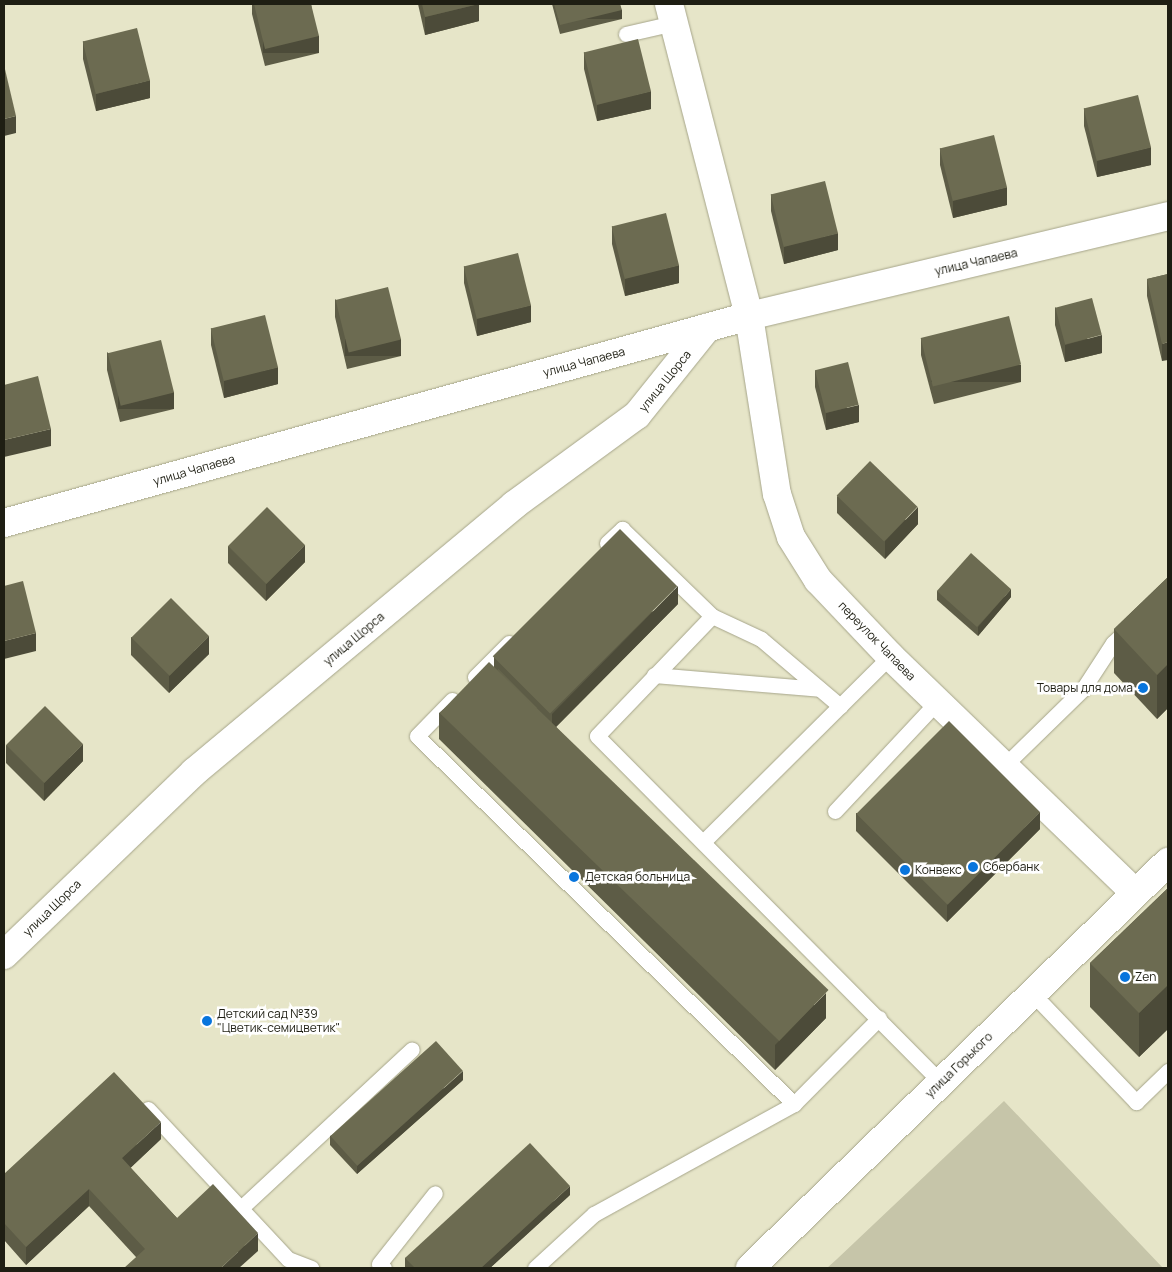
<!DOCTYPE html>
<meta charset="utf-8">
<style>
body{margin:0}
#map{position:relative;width:1172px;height:1272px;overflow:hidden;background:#e6e5c8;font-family:Manrope,sans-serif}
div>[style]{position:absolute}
.green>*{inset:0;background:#c6c5a9}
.roads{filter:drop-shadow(0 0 1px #a6a58a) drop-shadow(0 0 1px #a6a58a)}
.service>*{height:15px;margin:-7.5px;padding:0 7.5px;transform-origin:7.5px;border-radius:7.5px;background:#fff}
.minor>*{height:28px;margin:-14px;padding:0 14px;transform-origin:14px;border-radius:14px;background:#fff}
.tertiary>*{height:28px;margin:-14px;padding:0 14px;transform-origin:14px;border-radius:14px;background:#fff}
.wall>*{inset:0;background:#5d5c46}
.shaded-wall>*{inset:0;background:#4c4b39;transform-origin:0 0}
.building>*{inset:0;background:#6c6b51;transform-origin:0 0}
.dots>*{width:14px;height:14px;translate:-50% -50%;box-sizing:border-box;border:2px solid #fff;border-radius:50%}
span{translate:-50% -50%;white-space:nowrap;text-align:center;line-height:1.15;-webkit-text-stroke:5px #fff;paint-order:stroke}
.street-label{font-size:12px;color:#1e1e13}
.poi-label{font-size:12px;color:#1e1e13}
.right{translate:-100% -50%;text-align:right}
.left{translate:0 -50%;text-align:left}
.frame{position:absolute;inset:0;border:5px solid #1e1e13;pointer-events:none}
</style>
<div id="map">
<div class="green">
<i style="clip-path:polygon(1004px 1101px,1163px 1268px,827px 1268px,837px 1259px)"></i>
</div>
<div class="roads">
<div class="service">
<i style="left:626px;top:34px;width:49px;rotate:-12.9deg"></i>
<i style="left:607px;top:543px;width:21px;rotate:-43deg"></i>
<i style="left:622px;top:529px;width:125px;rotate:44deg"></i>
<i style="left:712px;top:616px;width:54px;rotate:25.1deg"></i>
<i style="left:761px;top:639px;width:104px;rotate:40.3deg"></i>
<i style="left:712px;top:616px;width:166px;rotate:133.8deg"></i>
<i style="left:597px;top:736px;width:488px;rotate:45.2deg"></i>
<i style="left:654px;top:675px;width:166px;rotate:4.8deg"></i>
<i style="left:475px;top:677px;width:48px;rotate:-45deg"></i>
<i style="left:452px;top:700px;width:50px;rotate:134.2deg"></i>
<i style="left:417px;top:736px;width:527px;rotate:44.31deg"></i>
<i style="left:794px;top:1104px;width:121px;rotate:-45.3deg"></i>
<i style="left:1005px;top:765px;width:109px;rotate:-44.3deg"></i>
<i style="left:1083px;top:689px;width:55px;rotate:-56.9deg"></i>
<i style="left:1113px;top:643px;width:22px;rotate:-43deg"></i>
<i style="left:835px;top:811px;width:149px;rotate:-46.9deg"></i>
<i style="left:703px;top:842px;width:264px;rotate:-44.8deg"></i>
<i style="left:1032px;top:993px;width:151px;rotate:46.3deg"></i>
<i style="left:1136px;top:1102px;width:45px;rotate:-44.1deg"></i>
<i style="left:148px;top:1109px;width:205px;rotate:47deg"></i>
<i style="left:288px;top:1259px;width:25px;rotate:21deg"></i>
<i style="left:241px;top:1208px;width:233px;rotate:-42.9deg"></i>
<i style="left:384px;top:1268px;width:6px;rotate:-141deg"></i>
<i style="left:379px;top:1264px;width:90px;rotate:-51.7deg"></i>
<i style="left:535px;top:1268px;width:80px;rotate:-42.5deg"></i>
<i style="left:594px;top:1214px;width:228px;rotate:-28.8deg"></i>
</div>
<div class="minor">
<i style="left:669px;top:4px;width:322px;rotate:75.6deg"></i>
<i style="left:749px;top:316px;width:180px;rotate:81.1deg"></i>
<i style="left:777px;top:494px;width:45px;rotate:72deg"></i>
<i style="left:791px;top:537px;width:51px;rotate:57.9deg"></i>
<i style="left:818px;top:580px;width:105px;rotate:46.5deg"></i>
<i style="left:890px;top:656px;width:341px;rotate:44deg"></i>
<i style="left:4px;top:523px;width:773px;rotate:-15.53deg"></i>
<i style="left:749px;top:316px;width:431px;rotate:-13.4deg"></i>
<i style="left:4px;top:955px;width:264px;rotate:-43.9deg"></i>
<i style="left:194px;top:772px;width:417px;rotate:-39.8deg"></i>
<i style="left:514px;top:505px;width:152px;rotate:-36.2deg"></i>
<i style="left:637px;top:415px;width:112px;rotate:-51.2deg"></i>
</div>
<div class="tertiary">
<i style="left:750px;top:1268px;width:583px;rotate:-44.17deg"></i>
</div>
</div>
<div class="wall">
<i style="clip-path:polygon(252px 4px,311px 4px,319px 53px,265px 66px,252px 14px)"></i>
<i style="clip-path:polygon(418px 4px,479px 4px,479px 21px,425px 35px)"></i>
<i style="clip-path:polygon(552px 4px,620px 4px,622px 19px,560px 34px)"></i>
<i style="clip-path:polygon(83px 41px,150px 98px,96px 111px,83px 59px)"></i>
<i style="clip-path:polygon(584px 52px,651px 109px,597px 121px,584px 69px)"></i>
<i style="clip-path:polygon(1084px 108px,1151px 165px,1097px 177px,1084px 126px)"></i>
<i style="clip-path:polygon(940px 148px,1007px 205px,953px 218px,940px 165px)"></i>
<i style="clip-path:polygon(771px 194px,838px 250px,784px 264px,771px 211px)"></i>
<i style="clip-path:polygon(612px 226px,679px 283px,625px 296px,612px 244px)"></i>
<i style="clip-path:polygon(464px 266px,531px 322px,477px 336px,464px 283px)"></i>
<i style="clip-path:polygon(1168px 274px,1162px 361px,1147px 296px,1147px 279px)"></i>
<i style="clip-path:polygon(335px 299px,401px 356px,347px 369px,335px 317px)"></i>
<i style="clip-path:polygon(1055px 307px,1102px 353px,1065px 362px,1055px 325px)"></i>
<i style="clip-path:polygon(211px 328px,278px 384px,224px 398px,211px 345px)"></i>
<i style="clip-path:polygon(921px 338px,1021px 382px,934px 404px,921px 355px)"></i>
<i style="clip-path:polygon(107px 352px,174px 409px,120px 422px,107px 370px)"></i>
<i style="clip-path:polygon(815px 370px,859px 422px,826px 430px,815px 387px)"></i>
<i style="clip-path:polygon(837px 496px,918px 524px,885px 559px,837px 513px)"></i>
<i style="clip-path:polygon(228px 546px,305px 562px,266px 601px,228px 563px)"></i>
<i style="clip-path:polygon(1168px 577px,1168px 708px,1157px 719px,1114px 673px,1114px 629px)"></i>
<i style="clip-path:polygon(937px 591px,1011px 597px,978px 636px,937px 600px)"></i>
<i style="clip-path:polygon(678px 604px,556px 727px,826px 1018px,775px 1070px,439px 739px,439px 713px,494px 667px,494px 657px)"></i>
<i style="clip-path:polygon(131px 637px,209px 654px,169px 693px,131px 655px)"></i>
<i style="clip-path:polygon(6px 745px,83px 761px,44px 801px,6px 763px)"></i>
<i style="clip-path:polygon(856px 813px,1040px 829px,947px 922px,856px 831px)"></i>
<i style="clip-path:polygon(1168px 888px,1168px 1029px,1139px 1057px,1090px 1007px,1090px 963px)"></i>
<i style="clip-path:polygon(463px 1080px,357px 1174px,330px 1145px,330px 1136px)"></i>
<i style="clip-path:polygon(161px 1139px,130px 1168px,177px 1218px,258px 1251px,136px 1257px,89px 1206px,26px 1265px,4px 1240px,4px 1174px)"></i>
<i style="clip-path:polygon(570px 1195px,490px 1268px,406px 1268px,405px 1267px,405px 1258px)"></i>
</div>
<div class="shaded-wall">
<i style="clip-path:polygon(479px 4px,479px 21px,425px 35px,425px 17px)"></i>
<i style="left:622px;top:10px;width:9px;height:64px;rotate:90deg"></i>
<i style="left:319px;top:36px;width:17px;height:56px;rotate:90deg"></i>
<i style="clip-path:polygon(150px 80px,150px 98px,96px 111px,96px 94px)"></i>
<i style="clip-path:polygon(651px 91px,651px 109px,597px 121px,597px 104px)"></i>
<i style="clip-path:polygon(16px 116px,16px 133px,4px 136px,4px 119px)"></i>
<i style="clip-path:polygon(1151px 147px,1151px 165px,1097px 177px,1097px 160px)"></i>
<i style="clip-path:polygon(1007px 187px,1007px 205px,953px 218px,953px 200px)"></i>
<i style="clip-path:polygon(838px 233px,838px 250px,784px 264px,784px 246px)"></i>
<i style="clip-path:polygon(679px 265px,679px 283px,625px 296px,625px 278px)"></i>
<i style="clip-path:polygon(531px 305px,531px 322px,477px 336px,477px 318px)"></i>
<i style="clip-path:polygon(1102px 335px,1102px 353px,1065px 362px,1065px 345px)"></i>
<i style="left:401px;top:339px;width:17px;height:56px;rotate:90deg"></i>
<i style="clip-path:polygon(1168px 342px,1168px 360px,1162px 361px,1162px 344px)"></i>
<i style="left:1021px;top:365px;width:17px;height:90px;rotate:90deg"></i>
<i style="clip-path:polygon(278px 367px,278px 384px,224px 398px,224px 380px)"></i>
<i style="left:174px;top:392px;width:17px;height:56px;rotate:90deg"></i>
<i style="clip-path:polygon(859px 405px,859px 422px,826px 430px,826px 413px)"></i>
<i style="clip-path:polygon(51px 429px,51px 446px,4px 457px,4px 440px)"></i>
<i style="clip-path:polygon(918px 507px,918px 524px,885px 559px,885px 541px)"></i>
<i style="clip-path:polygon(305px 545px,305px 562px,266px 601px,266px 584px)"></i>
<i style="clip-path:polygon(678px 586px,678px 604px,552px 731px,552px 714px)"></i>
<i style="clip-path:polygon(1011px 589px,1011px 597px,978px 636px,978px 627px)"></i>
<i style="clip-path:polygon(36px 633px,36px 651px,4px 659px,4px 641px)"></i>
<i style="clip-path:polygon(209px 636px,209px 654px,169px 693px,169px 676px)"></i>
<i style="clip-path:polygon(1168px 664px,1168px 708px,1157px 719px,1157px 675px)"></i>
<i style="clip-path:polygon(83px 744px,83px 761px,44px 801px,44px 783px)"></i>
<i style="clip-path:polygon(1040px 812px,1040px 829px,947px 922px,947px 904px)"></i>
<i style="clip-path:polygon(1168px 985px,1168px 1029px,1139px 1057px,1139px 1013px)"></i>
<i style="clip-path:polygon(826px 993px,826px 1018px,775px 1070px,775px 1045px)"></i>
<i style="clip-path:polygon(463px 1071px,463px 1080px,357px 1174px,357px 1166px)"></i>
<i style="clip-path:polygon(161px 1122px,161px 1139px,122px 1176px,122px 1158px)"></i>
<i style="clip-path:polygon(570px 1186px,570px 1195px,490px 1268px,481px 1268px)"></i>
<i style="clip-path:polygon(89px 1189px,89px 1206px,26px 1265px,26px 1247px)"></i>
<i style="clip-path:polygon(258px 1233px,258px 1251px,239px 1268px,221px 1268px)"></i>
</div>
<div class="building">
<i style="clip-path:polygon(254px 4px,311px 4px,319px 36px,265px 49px)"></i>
<i style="clip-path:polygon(422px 4px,479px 4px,425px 17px)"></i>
<i style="clip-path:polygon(554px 4px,620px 4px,622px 10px,560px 25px)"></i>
<i style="left:137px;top:28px;width:54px;height:56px;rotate:76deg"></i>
<i style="left:638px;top:39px;width:54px;height:56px;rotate:76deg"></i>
<i style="clip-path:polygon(4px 65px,16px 116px,4px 119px)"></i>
<i style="left:1138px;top:95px;width:54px;height:56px;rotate:76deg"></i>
<i style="left:994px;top:135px;width:54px;height:56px;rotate:76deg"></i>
<i style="left:825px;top:181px;width:54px;height:56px;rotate:76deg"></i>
<i style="left:666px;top:213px;width:54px;height:56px;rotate:76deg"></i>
<i style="left:518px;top:253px;width:54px;height:56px;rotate:76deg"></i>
<i style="clip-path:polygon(1168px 274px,1168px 342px,1162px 344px,1147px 279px)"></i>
<i style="left:388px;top:287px;width:54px;height:54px;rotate:76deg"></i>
<i style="left:1092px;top:298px;width:38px;height:38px;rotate:75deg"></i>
<i style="left:265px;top:315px;width:54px;height:56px;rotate:76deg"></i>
<i style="left:1009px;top:316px;width:50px;height:91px;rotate:76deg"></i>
<i style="left:161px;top:340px;width:54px;height:55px;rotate:76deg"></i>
<i style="left:848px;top:362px;width:44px;height:34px;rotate:76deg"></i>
<i style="clip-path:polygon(38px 376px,51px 429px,4px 440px,4px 385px)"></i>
<i style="left:870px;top:461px;width:66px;height:48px;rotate:44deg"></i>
<i style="left:267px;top:507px;width:54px;height:55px;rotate:45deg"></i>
<i style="left:620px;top:529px;width:81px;height:180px;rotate:45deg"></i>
<i style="left:971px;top:553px;width:54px;height:51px;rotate:42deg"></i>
<i style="clip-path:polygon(1168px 577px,1168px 664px,1157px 675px,1114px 629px)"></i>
<i style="clip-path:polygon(23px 581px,36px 633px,4px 641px,4px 586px)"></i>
<i style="left:171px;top:598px;width:54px;height:56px;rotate:45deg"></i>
<i style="left:489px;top:662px;width:472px;height:71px;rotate:44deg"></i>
<i style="clip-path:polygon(498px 669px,537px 708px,536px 709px,498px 670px)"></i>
<i style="left:45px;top:706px;width:54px;height:55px;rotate:45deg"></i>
<i style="left:949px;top:721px;width:129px;height:131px;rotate:45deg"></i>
<i style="clip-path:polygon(1168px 888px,1168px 985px,1139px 1013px,1090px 963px)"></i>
<i style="left:436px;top:1041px;width:40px;height:142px;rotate:48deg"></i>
<i style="clip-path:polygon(114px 1072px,161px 1122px,122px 1158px,177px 1218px,213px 1184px,258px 1233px,221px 1268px,124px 1268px,145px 1249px,89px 1189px,26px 1247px,4px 1223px,4px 1174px)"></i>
<i style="clip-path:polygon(530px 1143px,570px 1186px,481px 1268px,415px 1268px,405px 1258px)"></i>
</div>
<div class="dots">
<i style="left:1143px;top:688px;background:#0875dd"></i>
<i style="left:973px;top:867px;background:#0875dd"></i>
<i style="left:905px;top:870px;background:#0875dd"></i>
<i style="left:574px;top:877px;background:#0875dd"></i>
<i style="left:1125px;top:977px;background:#0875dd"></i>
<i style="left:207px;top:1021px;background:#0875dd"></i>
</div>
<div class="street-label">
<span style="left:976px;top:262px;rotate:-13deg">улица Чапаева</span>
<span style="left:584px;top:362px;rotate:-15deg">улица Чапаева</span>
<span style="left:665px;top:381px;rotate:-51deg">улица Щорса</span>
<span style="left:194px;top:470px;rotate:-16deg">улица Чапаева</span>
<span style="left:354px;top:639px;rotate:-40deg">улица Щорса</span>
<span style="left:877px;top:641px;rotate:46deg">переулок Чапаева</span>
<span style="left:52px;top:908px;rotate:-44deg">улица Щорса</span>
<span style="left:959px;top:1065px;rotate:-44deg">улица Горького</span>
</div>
<div class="poi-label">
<span class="right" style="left:1133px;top:688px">Товары для дома</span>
<span class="left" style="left:983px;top:867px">Сбербанк</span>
<span class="left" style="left:915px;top:870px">Конвекс</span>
<span class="left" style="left:585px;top:877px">Детская больница</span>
<span class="left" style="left:1135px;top:977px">Zen</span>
<span class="left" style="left:217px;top:1021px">Детский сад №39<br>"Цветик-семицветик"</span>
</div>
<div class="frame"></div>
</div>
